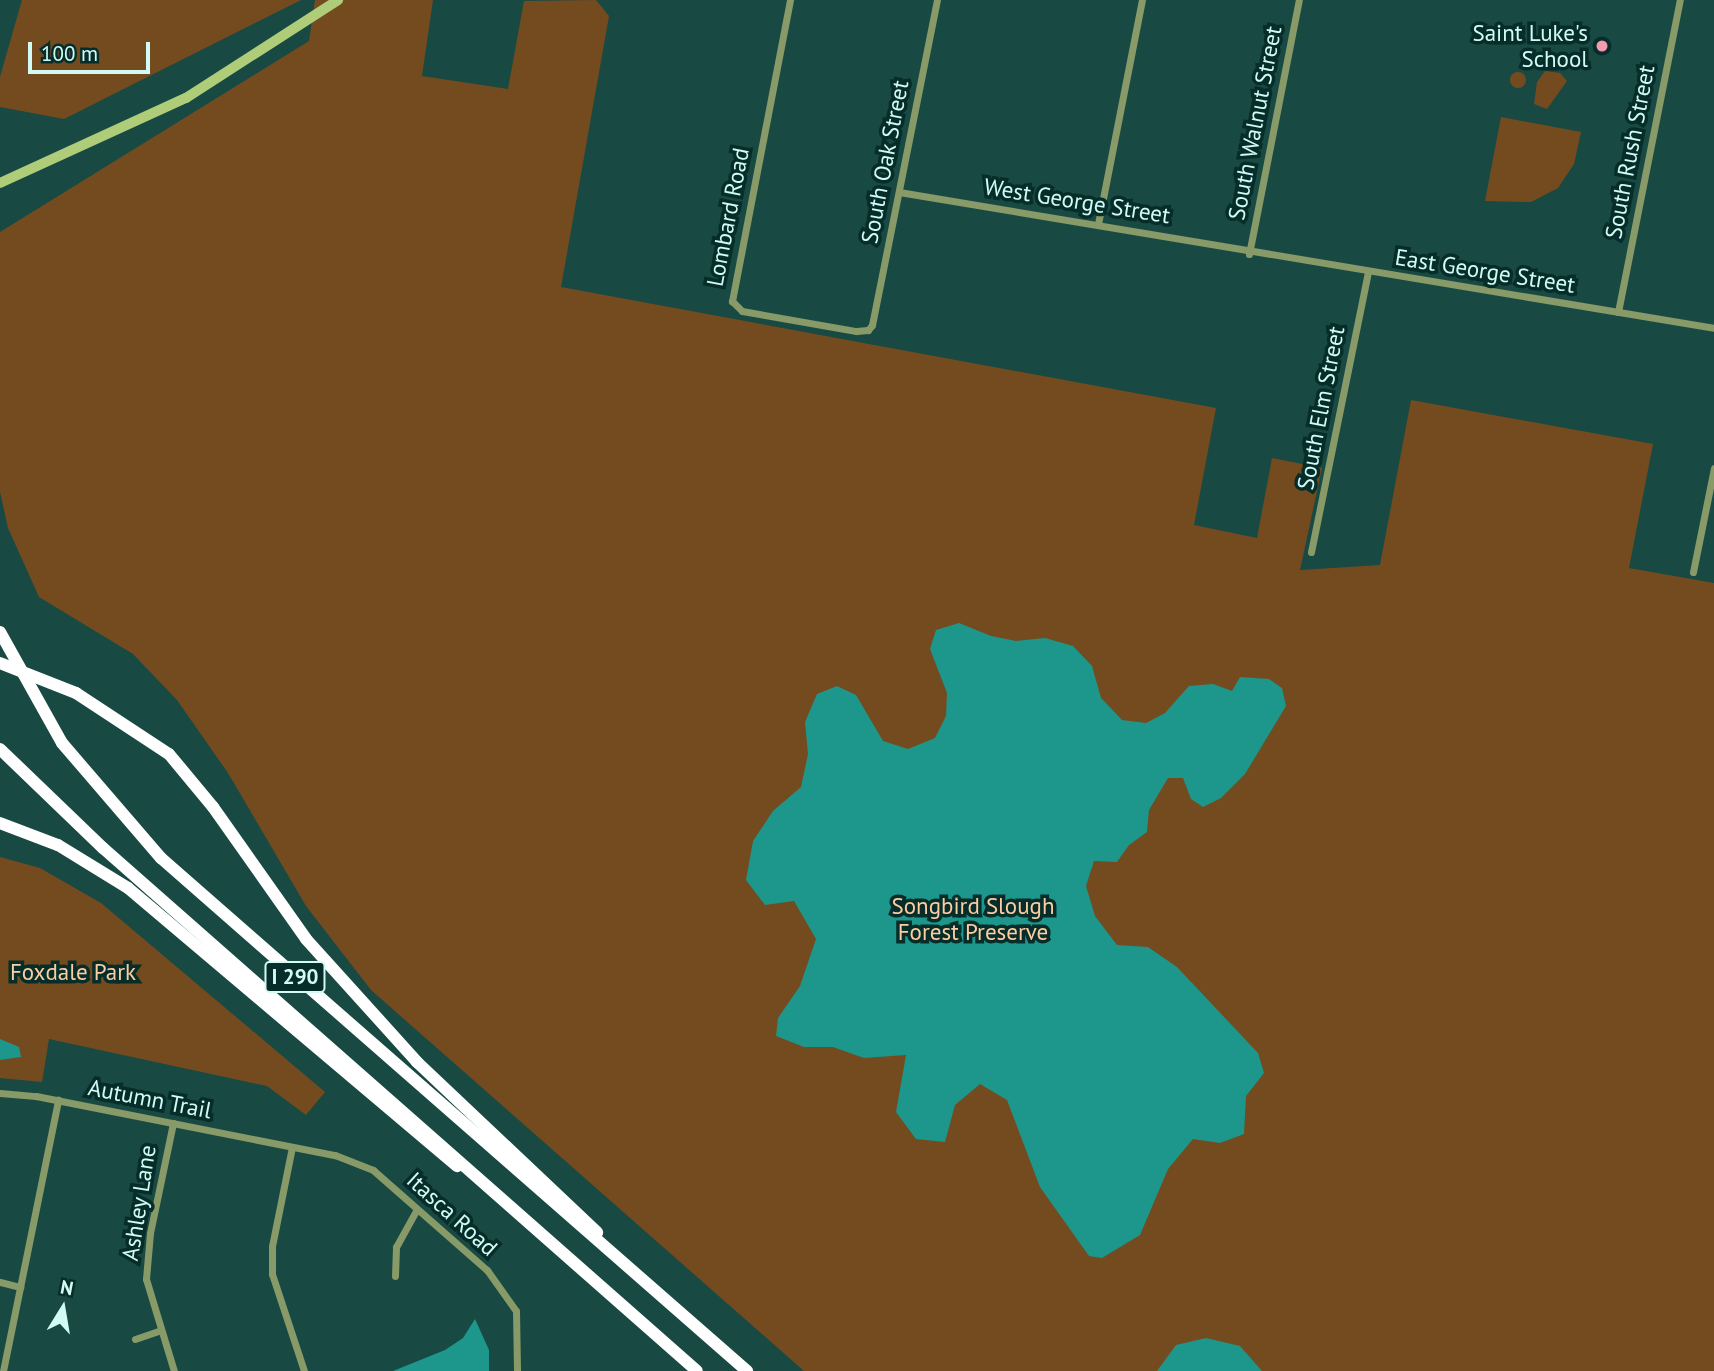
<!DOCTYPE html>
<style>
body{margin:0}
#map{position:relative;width:1714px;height:1371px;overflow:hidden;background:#194943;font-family:"PT Sans",sans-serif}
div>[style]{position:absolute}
.green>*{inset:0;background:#744b1f}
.round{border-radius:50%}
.water>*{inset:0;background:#1d968b}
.street>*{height:7px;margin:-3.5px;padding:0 3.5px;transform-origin:3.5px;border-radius:3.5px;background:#879a67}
.secondary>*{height:10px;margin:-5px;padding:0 5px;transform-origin:5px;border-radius:5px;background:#afcd79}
.highway>*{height:12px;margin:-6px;padding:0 6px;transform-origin:6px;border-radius:6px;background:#fff}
.highway-bridge>*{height:12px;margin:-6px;padding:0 6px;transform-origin:6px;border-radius:6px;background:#fff}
.dots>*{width:19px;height:19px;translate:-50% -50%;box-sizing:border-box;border:4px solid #062d29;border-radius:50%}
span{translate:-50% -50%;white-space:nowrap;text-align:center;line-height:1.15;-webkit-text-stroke:7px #062d29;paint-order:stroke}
.shield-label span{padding:2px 5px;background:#062d29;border:2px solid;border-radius:5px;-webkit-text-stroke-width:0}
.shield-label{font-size:21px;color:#d2fbf5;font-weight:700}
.poi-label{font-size:23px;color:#d2fbf5}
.right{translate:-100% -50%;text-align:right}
.street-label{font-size:23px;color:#d2fbf5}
.park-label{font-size:23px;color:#fccda0}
.north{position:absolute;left:28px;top:1273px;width:70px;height:70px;-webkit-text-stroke:5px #062d29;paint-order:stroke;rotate:11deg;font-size:19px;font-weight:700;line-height:28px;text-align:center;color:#d2fbf5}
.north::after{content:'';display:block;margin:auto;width:24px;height:32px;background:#d2fbf5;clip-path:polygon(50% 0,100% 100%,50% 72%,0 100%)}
.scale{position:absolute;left:28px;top:42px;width:122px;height:32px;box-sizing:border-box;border:4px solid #d2fbf5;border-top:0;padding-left:9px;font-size:21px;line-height:24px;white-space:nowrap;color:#d2fbf5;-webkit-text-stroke:5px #062d29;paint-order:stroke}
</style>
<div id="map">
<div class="green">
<i style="clip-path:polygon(22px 0,301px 0,64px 119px,0 107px,0 77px)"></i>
<i style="clip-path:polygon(315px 0,433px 0,422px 76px,508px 89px,524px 1px,596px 0,609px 16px,561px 287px,1216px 408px,1194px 525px,1257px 538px,1272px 458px,1322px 468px,1300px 570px,1380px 565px,1411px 400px,1653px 444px,1629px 568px,1714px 583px,1714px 1371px,804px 1371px,371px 990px,306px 906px,228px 773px,177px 700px,133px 654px,39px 597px,8px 528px,0 492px,0 232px,309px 41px)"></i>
<i style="clip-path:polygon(1545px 71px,1560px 73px,1567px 81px,1547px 109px,1534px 104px,1537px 82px)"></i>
<i class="round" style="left:1510px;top:72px;width:16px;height:16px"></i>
<i style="clip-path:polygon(1501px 117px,1581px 132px,1574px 164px,1558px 188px,1531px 202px,1485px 201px)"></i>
<i style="clip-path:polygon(0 857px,40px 868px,101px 903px,325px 1092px,306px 1115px,267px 1086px,49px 1039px,42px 1082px,0 1078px)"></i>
</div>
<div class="water">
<i style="clip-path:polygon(959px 623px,991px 636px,1016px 641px,1045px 638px,1073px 646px,1092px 666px,1101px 698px,1122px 720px,1146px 723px,1165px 713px,1189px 686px,1213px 684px,1232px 691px,1240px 677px,1269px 679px,1282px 688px,1286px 706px,1245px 774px,1221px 798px,1203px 807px,1191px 799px,1183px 778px,1168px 778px,1149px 810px,1147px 832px,1129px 845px,1117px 862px,1094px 861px,1086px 886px,1095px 916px,1117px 945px,1148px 947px,1177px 967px,1258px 1053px,1264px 1073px,1246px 1096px,1244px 1134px,1220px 1143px,1193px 1139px,1168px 1169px,1140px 1235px,1102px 1258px,1089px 1256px,1040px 1187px,1007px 1100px,980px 1084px,955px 1105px,945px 1142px,916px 1139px,896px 1112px,906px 1055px,864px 1058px,833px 1047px,804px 1047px,776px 1036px,778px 1018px,800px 986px,816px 939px,794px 901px,765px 905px,746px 880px,753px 841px,773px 811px,801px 787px,808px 754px,805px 722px,817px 694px,837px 686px,856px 695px,883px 741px,908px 749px,935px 738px,946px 716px,947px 693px,930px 649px,936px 630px)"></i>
<i style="clip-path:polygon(0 1039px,19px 1047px,21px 1057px,0 1060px)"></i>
<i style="clip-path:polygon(475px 1319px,489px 1350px,489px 1371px,393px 1371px,445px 1350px,463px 1338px)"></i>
<i style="clip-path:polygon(1206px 1338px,1240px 1346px,1262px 1371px,1157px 1371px,1176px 1345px)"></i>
</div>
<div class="street">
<i style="left:790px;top:0;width:307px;rotate:100.9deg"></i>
<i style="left:732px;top:301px;width:14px;rotate:45deg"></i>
<i style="left:742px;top:311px;width:116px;rotate:10deg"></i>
<i style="left:856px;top:331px;width:12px;rotate:-5deg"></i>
<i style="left:868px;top:330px;width:6px;rotate:-51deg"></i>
<i style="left:872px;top:325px;width:331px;rotate:-78.7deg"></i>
<i style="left:899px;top:192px;width:826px;rotate:9.47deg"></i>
<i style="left:1098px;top:224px;width:228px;rotate:-78.9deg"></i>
<i style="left:1249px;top:254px;width:259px;rotate:-78.9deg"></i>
<i style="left:1618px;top:312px;width:318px;rotate:-78.8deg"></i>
<i style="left:1311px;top:552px;width:286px;rotate:-78.5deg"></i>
<i style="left:1693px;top:572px;width:106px;rotate:-78.6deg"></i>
<i style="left:0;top:1093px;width:36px;rotate:5deg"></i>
<i style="left:36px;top:1096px;width:305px;rotate:11.2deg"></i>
<i style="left:335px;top:1155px;width:41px;rotate:21.5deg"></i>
<i style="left:373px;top:1170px;width:152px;rotate:41.3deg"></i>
<i style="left:487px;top:1270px;width:50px;rotate:54.7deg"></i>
<i style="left:516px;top:1311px;width:60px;rotate:89deg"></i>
<i style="left:173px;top:1123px;width:112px;rotate:101.8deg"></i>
<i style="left:150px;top:1233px;width:46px;rotate:95deg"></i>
<i style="left:146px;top:1279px;width:96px;rotate:73.1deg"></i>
<i style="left:292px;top:1147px;width:101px;rotate:101.4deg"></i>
<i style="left:272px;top:1246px;width:28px;rotate:90deg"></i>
<i style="left:272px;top:1274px;width:102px;rotate:71.7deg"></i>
<i style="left:395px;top:1276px;width:29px;rotate:-88deg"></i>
<i style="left:396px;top:1247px;width:43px;rotate:-61.1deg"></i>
<i style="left:0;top:1282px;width:21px;rotate:14deg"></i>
<i style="left:135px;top:1339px;width:24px;rotate:-19deg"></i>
<i style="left:3px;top:1371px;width:277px;rotate:-78.5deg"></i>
</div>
<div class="secondary">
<i style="left:0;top:183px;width:205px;rotate:-24.6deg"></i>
<i style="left:186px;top:98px;width:181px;rotate:-32.8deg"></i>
</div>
<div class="highway">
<i style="left:0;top:632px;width:127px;rotate:60.8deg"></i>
<i style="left:62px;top:743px;width:152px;rotate:49.3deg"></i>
<i style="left:161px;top:858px;width:779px;rotate:41.2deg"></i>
<i style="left:76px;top:693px;width:111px;rotate:33.3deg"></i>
<i style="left:169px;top:754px;width:69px;rotate:50.3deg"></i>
<i style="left:213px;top:807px;width:161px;rotate:54.8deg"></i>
<i style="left:306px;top:939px;width:166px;rotate:47.9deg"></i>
<i style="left:417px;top:1062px;width:248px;rotate:43.4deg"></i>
<i style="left:0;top:749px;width:143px;rotate:43.9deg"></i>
<i style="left:103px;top:848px;width:791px;rotate:41.36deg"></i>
<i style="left:0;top:823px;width:62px;rotate:20.8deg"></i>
<i style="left:58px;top:845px;width:82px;rotate:31.6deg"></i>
<i style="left:128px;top:888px;width:431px;rotate:40.2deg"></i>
</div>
<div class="highway-bridge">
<i style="left:0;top:663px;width:82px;rotate:21.5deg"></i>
</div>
<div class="dots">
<i style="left:1602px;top:46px;background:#f29aae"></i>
</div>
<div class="shield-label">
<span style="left:295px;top:977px">I 290</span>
</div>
<div class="poi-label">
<span class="right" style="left:1588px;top:46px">Saint Luke's<br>School</span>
</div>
<div class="street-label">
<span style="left:1255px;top:123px;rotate:-79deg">South Walnut Street</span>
<span style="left:1630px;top:152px;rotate:-79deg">South Rush Street</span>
<span style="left:885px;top:162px;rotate:-79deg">South Oak Street</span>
<span style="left:1077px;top:201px;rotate:9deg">West George Street</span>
<span style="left:728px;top:217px;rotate:-79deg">Lombard Road</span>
<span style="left:1485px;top:271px;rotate:9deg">East George Street</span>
<span style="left:1321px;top:408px;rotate:-79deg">South Elm Street</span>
<span style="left:150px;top:1099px;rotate:11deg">Autumn Trail</span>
<span style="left:139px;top:1203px;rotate:-81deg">Ashley Lane</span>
<span style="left:452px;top:1214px;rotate:42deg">Itasca Road</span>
</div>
<div class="park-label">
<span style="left:973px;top:919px">Songbird Slough<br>Forest Preserve</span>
<span style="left:73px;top:972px">Foxdale Park</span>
</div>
<div class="north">N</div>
<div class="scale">100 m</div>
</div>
